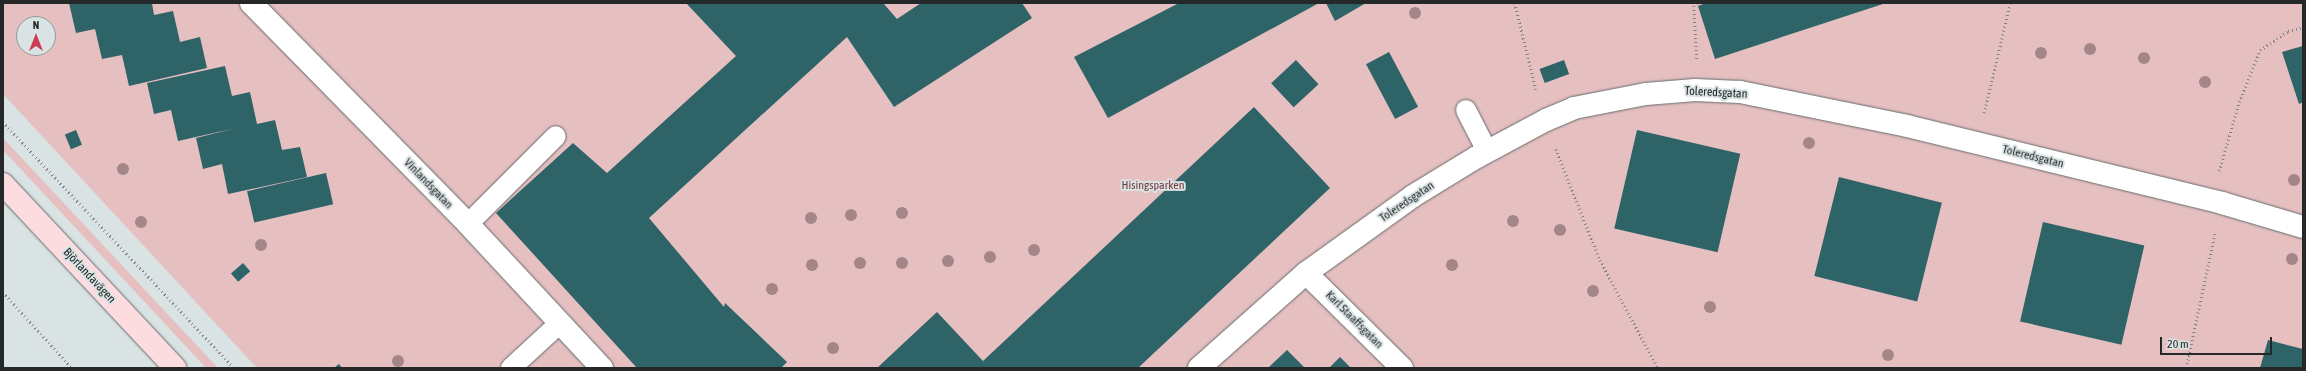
<!DOCTYPE html>
<meta charset="utf-8">
<style>
body{margin:0}
#map{position:relative;width:2306px;height:371px;overflow:hidden;background:#dae3e4;font-family:"Asap Condensed",sans-serif}
div>[style]{position:absolute}
.green>*{inset:0;background:#e6bfc0}
.building>*{inset:0;background:#2e6367;transform-origin:0 0}
.path>*{height:2.5px;margin-top:-1.25px;transform-origin:0;background:repeating-linear-gradient(90deg,#7f8586 0 1px,transparent 0 4px)}
.roads{filter:drop-shadow(0 0 1px #656d6e) drop-shadow(0 0 1px #656d6e)}
.lane>*{height:20px;margin:-10px;padding:0 10px;transform-origin:10px;border-radius:10px;background:#fff}
.street>*{height:22px;margin:-11px;padding:0 11px;transform-origin:11px;border-radius:11px;background:#fff}
.secondary>*{height:22px;margin:-11px;padding:0 11px;transform-origin:11px;border-radius:11px;background:#fddcdf}
.trees>*{width:12px;height:12px;margin:-6px;border-radius:50%;background:#a48689}
span{translate:-50% -50%;white-space:nowrap;text-align:center;line-height:1.15;-webkit-text-stroke:4px #dae3e4;paint-order:stroke}
.street-label{font-size:12px;color:#252829}
.park-label{font-size:12px;color:#783a3f}
.frame{position:absolute;inset:0;border:4px solid #252829;pointer-events:none}
.north{position:absolute;left:16px;top:16px;width:40px;height:40px;box-sizing:border-box;background:#dae3e4;border:1px solid #929899;border-radius:50%;rotate:0deg;font-size:11px;font-weight:700;line-height:16px;text-align:center;color:#252829}
.north::after{content:'';display:block;margin:auto;width:14px;height:18px;background:#cc3c52;clip-path:polygon(50% 0,100% 100%,50% 72%,0 100%)}
.scale{position:absolute;left:2160px;top:337px;width:112px;height:18px;box-sizing:border-box;border:2px solid #252829;border-top:0;padding-left:5px;font-size:12px;line-height:14px;white-space:nowrap;color:#252829;-webkit-text-stroke:3px #dae3e4;paint-order:stroke}
</style>
<div id="map">
<div class="green">
<i style="clip-path:polygon(evenodd,3px 3px,2303px 3px,2303px 368px,257px 368px,3px 94px,3px 3px,24px 24px,48px 24px,48px 48px,24px 48px,24px 24px)"></i>
<i style="clip-path:polygon(3px 138px,204px 353px,218px 368px,206px 368px,85px 238px,3px 150px)"></i>
</div>
<div class="building">
<i style="clip-path:polygon(69px 3px,152px 3px,154px 15px,173px 11px,180px 42px,200px 37px,207px 68px,129px 86px,122px 55px,102px 59px,95px 29px,76px 33px)"></i>
<i style="clip-path:polygon(686px 3px,885px 3px,884px 4px,897px 19px,921px 3px,1022px 3px,1032px 18px,894px 107px,847px 37px,649px 218px,724px 307px,725px 303px,787px 362px,781px 368px,637px 368px,496px 213px,573px 143px,607px 173px,736px 56px)"></i>
<i style="clip-path:polygon(1179px 3px,1319px 3px,1108px 118px,1074px 57px)"></i>
<i style="clip-path:polygon(1326px 3px,1366px 3px,1335px 21px)"></i>
<i style="clip-path:polygon(1706px 3px,1886px 3px,1715px 59px,1698px 6px)"></i>
<i style="clip-path:polygon(2303px 46px,2303px 102px,2299px 104px,2282px 52px)"></i>
<i style="left:1389px;top:52px;width:62px;height:26px;rotate:62deg"></i>
<i style="left:1296px;top:60px;width:33px;height:34px;rotate:47deg"></i>
<i style="left:1564px;top:60px;width:15px;height:26px;rotate:70deg"></i>
<i style="clip-path:polygon(225px 66px,232px 96px,250px 92px,257px 124px,275px 120px,282px 150px,300px 147px,307px 177px,228px 194px,222px 164px,203px 169px,196px 138px,236px 128px,178px 141px,171px 110px,154px 114px,147px 83px)"></i>
<i style="clip-path:polygon(1254px 107px,1330px 188px,1138px 368px,877px 368px,937px 312px,983px 361px)"></i>
<i style="left:76px;top:130px;width:16px;height:12px;rotate:68deg"></i>
<i style="left:1637px;top:130px;width:106px;height:101px;rotate:13deg"></i>
<i style="left:326px;top:173px;width:32px;height:81px;rotate:77deg"></i>
<i style="left:1839px;top:177px;width:106px;height:102px;rotate:14deg"></i>
<i style="left:2043px;top:222px;width:104px;height:102px;rotate:13deg"></i>
<i style="left:243px;top:263px;width:11px;height:16px;rotate:49deg"></i>
<i style="clip-path:polygon(2268px 340px,2303px 349px,2303px 368px,2260px 368px)"></i>
<i style="clip-path:polygon(1287px 350px,1305px 368px,1268px 368px)"></i>
<i style="clip-path:polygon(1340px 357px,1351px 368px,1329px 368px)"></i>
<i style="clip-path:polygon(339px 364px,342px 368px,334px 368px)"></i>
</div>
<div class="path">
<i style="left:1515px;top:3px;width:89px;rotate:76.4deg"></i>
<i style="left:1697px;top:3px;width:4px;rotate:135deg"></i>
<i style="left:1694px;top:6px;width:53px;rotate:86.8deg"></i>
<i style="left:1984px;top:113px;width:113px;rotate:-76.7deg"></i>
<i style="left:3px;top:122px;width:337px;rotate:46.8deg"></i>
<i style="left:1556px;top:149px;width:119px;rotate:68.4deg"></i>
<i style="left:1600px;top:260px;width:123px;rotate:61.8deg"></i>
<i style="left:2219px;top:171px;width:72px;rotate:-73.8deg"></i>
<i style="left:2239px;top:102px;width:56px;rotate:-68deg"></i>
<i style="left:2260px;top:50px;width:34px;rotate:-34deg"></i>
<i style="left:2288px;top:31px;width:16px;rotate:-15deg"></i>
<i style="left:3px;top:292px;width:103px;rotate:47.8deg"></i>
<i style="left:2186px;top:368px;width:138px;rotate:-77.9deg"></i>
</div>
<div class="roads">
<div class="lane">
<i style="left:1466px;top:110px;width:46px;rotate:62.9deg"></i>
<i style="left:468px;top:224px;width:124px;rotate:-45deg"></i>
<i style="left:511px;top:368px;width:67px;rotate:-42.6deg"></i>
</div>
<div class="street">
<i style="left:251px;top:3px;width:310px;rotate:45.5deg"></i>
<i style="left:468px;top:224px;width:197px;rotate:47.1deg"></i>
<i style="left:1306px;top:273px;width:135px;rotate:44.7deg"></i>
<i style="left:1199px;top:368px;width:143px;rotate:-41.6deg"></i>
<i style="left:1306px;top:273px;width:132px;rotate:-35.7deg"></i>
<i style="left:1413px;top:196px;width:75px;rotate:-31.4deg"></i>
<i style="left:1477px;top:157px;width:78px;rotate:-28.2deg"></i>
<i style="left:1546px;top:120px;width:30px;rotate:-23deg"></i>
<i style="left:1574px;top:108px;width:73px;rotate:-11deg"></i>
<i style="left:1646px;top:94px;width:49px;rotate:-4.7deg"></i>
<i style="left:1695px;top:90px;width:45px;rotate:2.5deg"></i>
<i style="left:1740px;top:92px;width:170px;rotate:11.5deg"></i>
<i style="left:1907px;top:126px;width:324px;rotate:13.7deg"></i>
<i style="left:2222px;top:203px;width:84px;rotate:16.5deg"></i>
</div>
<div class="secondary">
<i style="left:3px;top:184px;width:252px;rotate:46.9deg"></i>
</div>
</div>
<div class="trees">
<i style="left:1415px;top:13px"></i>
<i style="left:2090px;top:49px"></i>
<i style="left:2041px;top:53px"></i>
<i style="left:2144px;top:58px"></i>
<i style="left:2205px;top:82px"></i>
<i style="left:1809px;top:143px"></i>
<i style="left:123px;top:169px"></i>
<i style="left:2294px;top:180px"></i>
<i style="left:902px;top:213px"></i>
<i style="left:851px;top:215px"></i>
<i style="left:811px;top:218px"></i>
<i style="left:1513px;top:221px"></i>
<i style="left:141px;top:222px"></i>
<i style="left:1560px;top:230px"></i>
<i style="left:261px;top:245px"></i>
<i style="left:1034px;top:250px"></i>
<i style="left:990px;top:257px"></i>
<i style="left:2292px;top:259px"></i>
<i style="left:948px;top:261px"></i>
<i style="left:860px;top:263px"></i>
<i style="left:902px;top:263px"></i>
<i style="left:812px;top:265px"></i>
<i style="left:1452px;top:265px"></i>
<i style="left:772px;top:289px"></i>
<i style="left:1593px;top:291px"></i>
<i style="left:1710px;top:307px"></i>
<i style="left:833px;top:348px"></i>
<i style="left:1888px;top:355px"></i>
<i style="left:398px;top:361px"></i>
</div>
<div class="street-label">
<span style="left:1716px;top:93px;rotate:3deg">Toleredsgatan</span>
<span style="left:2033px;top:157px;rotate:14deg">Toleredsgatan</span>
<span style="left:428px;top:184px;rotate:46deg">Vinlandsgatan</span>
<span style="left:1407px;top:202px;rotate:-34deg">Toleredsgatan</span>
<span style="left:89px;top:276px;rotate:47deg">Björlandavägen</span>
<span style="left:1354px;top:320px;rotate:45deg">Karl Staaffsgatan</span>
</div>
<div class="park-label">
<span style="left:1153px;top:186px">Hisingsparken</span>
</div>
<div class="frame"></div>
<div class="north">N</div>
<div class="scale">20 m</div>
</div>
